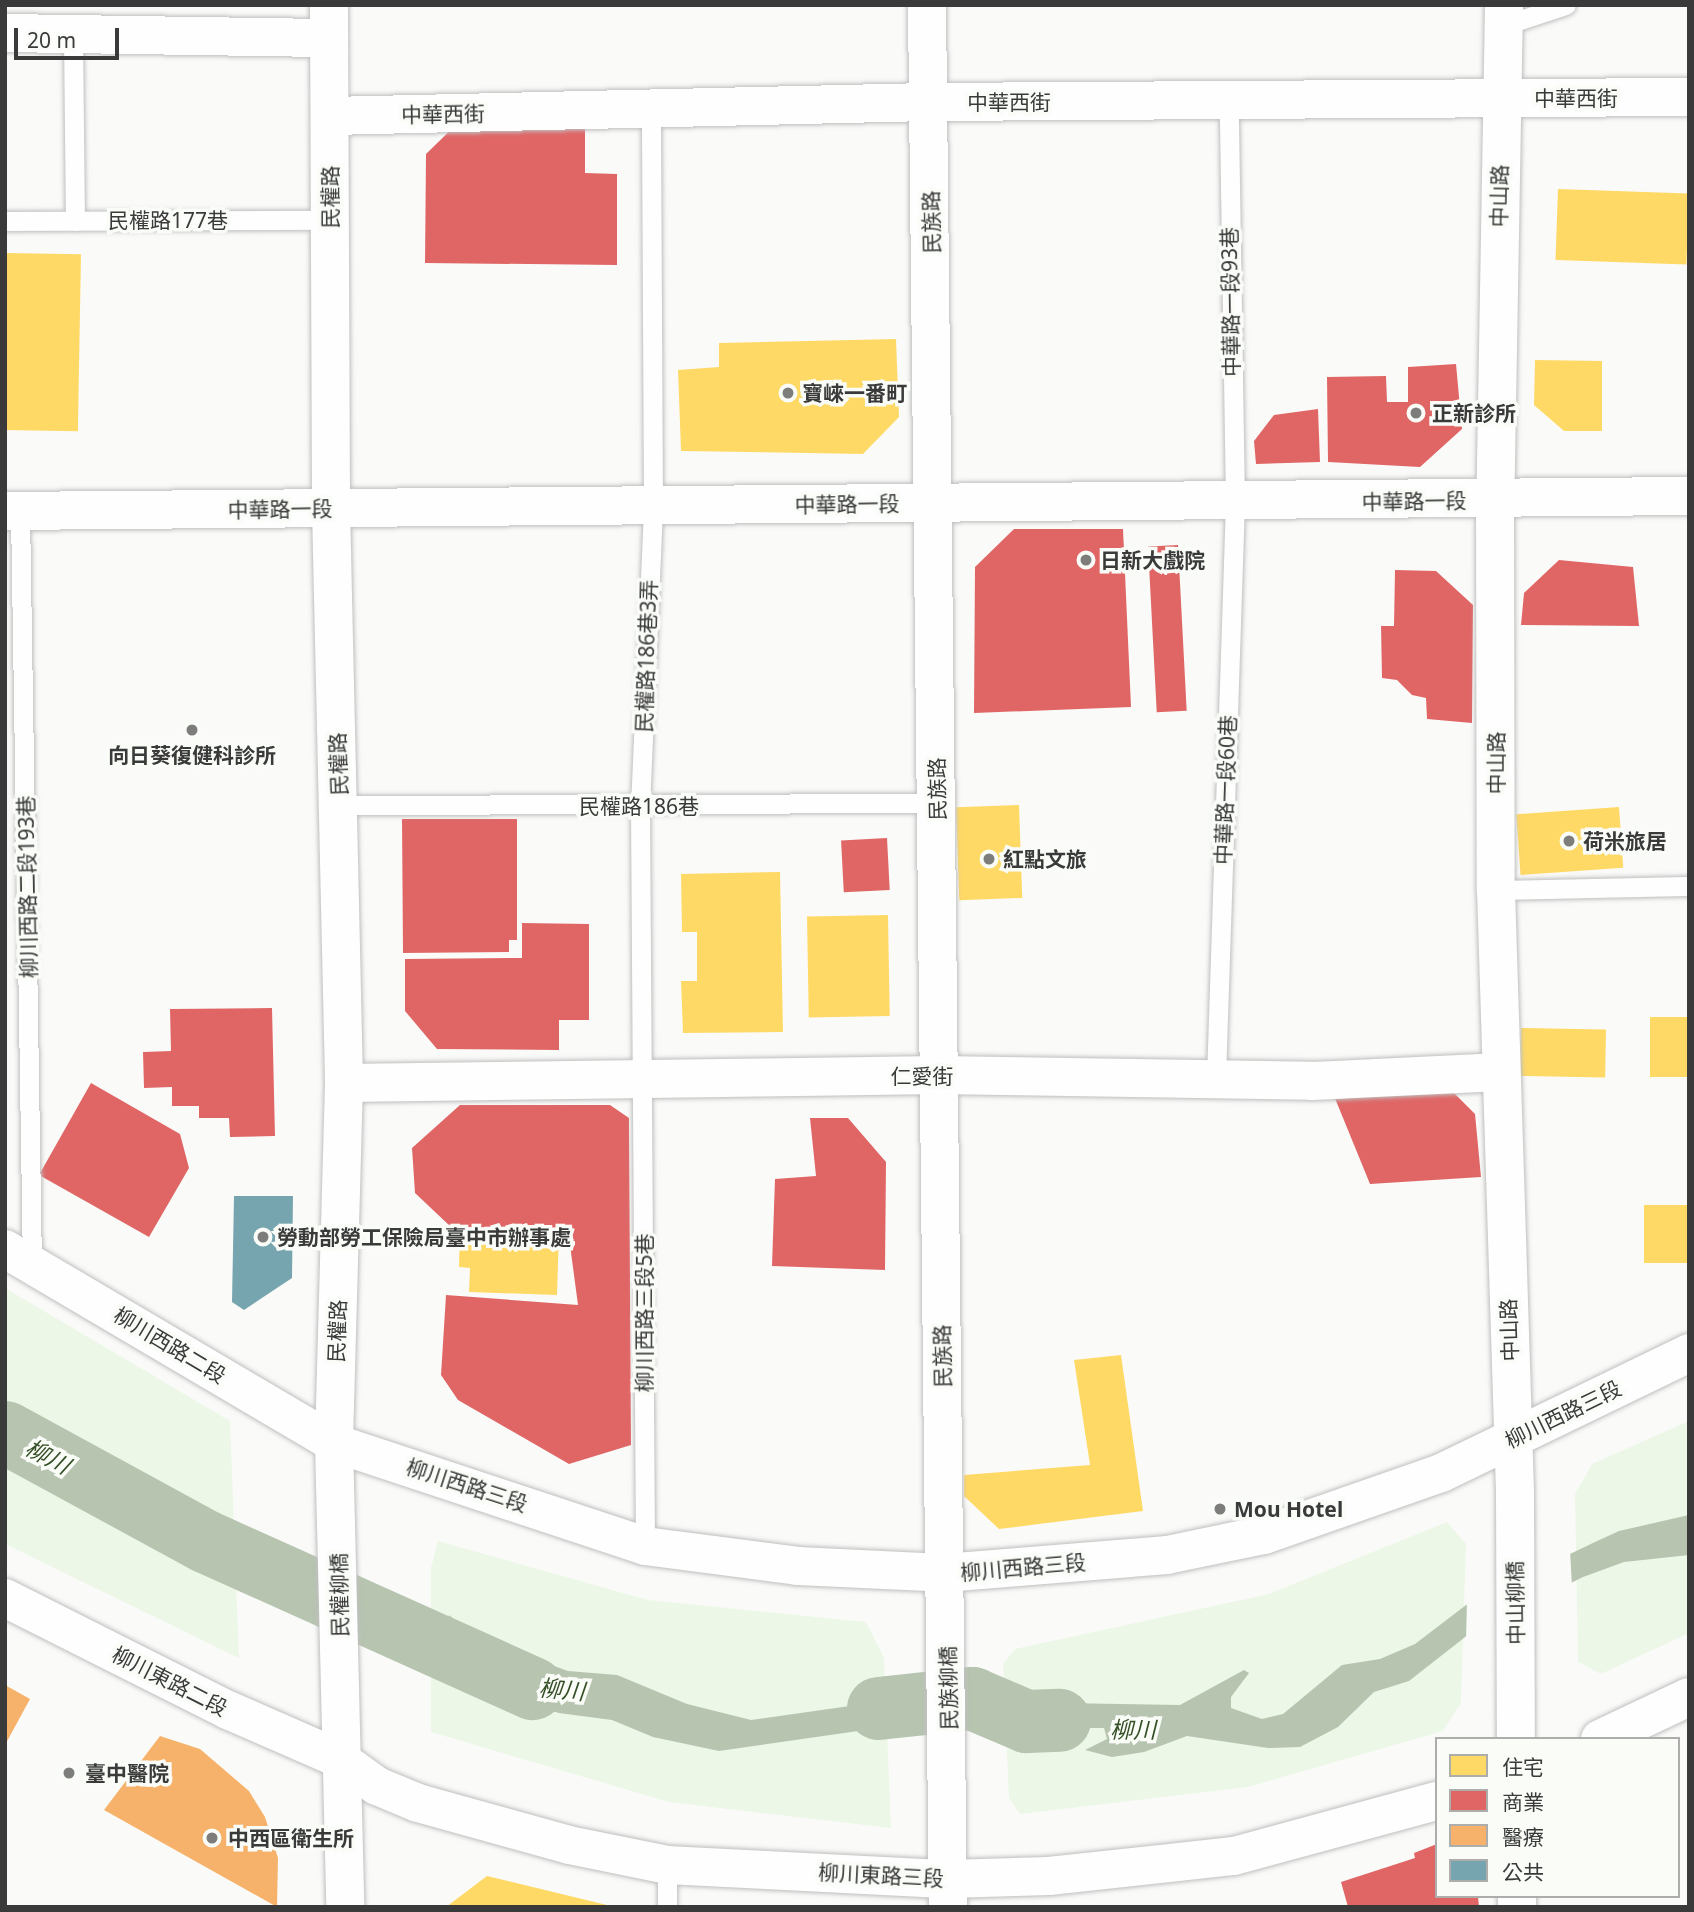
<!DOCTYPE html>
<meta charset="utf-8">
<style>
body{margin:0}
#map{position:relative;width:1694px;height:1912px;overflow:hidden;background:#fafbf9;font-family:"Noto Sans","Noto Sans TC",sans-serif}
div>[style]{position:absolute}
.green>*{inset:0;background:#ecf7e7}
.water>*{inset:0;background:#b7c4b0}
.pier>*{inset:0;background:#fafbf9;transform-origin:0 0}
.homes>*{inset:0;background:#ffd966;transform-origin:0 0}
.shops>*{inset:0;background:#e06666;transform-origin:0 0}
.health>*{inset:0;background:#f6b26b}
.public>*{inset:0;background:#76a5af}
.river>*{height:63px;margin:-31.5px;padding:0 31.5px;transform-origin:31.5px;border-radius:31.5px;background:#b7c4b0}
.roads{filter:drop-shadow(0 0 2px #bebfbe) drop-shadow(0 0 2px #bebfbe)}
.service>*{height:19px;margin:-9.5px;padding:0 9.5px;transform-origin:9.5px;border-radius:9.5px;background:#fefefe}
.minor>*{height:38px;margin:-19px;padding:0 19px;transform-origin:19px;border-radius:19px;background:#fefefe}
.secondary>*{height:38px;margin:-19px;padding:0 19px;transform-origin:19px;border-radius:19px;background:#fefefe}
.dots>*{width:19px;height:19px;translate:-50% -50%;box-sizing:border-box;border:4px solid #fafcf8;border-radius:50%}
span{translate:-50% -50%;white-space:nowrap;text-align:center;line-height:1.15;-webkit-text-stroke:7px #fafcf8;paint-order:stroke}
.street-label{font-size:21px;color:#393a39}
.poi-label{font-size:21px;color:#393a39;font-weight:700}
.left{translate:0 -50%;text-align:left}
.water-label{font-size:23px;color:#344f25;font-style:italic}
.frame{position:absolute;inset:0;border:7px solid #393a39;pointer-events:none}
.legend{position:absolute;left:1435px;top:1737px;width:245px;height:161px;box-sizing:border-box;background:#fafcf8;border:2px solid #adaeac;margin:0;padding:9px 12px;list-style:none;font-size:21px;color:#393a39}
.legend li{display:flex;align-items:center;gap:14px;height:35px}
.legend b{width:35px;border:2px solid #adaeac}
.scale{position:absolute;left:14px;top:28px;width:105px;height:32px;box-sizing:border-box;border:4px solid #393a39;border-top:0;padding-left:9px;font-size:21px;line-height:24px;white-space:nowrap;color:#393a39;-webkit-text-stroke:5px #fafcf8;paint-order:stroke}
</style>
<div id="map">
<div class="green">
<i style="clip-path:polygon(5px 1288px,230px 1421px,239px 1658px,5px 1544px)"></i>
<i style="clip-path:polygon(1689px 1421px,1689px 1633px,1601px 1674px,1578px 1662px,1575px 1494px,1592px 1464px)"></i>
<i style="clip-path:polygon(1447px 1522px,1466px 1544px,1461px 1703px,1443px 1731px,1248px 1787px,1020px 1814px,1009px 1798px,1003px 1664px,1015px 1649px,1269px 1594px)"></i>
<i style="clip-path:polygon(438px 1541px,648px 1600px,866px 1622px,884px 1658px,891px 1828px,669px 1802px,431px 1732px,431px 1568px)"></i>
</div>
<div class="water">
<i style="clip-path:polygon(1689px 1515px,1689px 1555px,1624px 1562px,1583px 1577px,1469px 1634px,1409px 1681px,1374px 1692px,1338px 1727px,1300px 1747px,1268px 1748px,1187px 1736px,1144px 1752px,1112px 1757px,1085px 1750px,1107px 1739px,1104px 1728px,879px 1728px,719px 1751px,653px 1737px,612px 1720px,559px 1713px,456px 1680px,449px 1615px,476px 1638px,568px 1671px,617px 1675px,687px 1704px,751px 1720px,892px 1700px,1180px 1705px,1244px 1670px,1249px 1673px,1231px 1697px,1231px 1708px,1262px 1719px,1283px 1714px,1342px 1665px,1380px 1659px,1415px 1644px,1470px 1602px,1595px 1542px,1619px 1531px)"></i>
</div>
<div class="pier">
<i style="clip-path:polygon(1570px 1550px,1572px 1587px,1466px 1641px,1467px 1600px)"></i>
<i style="left:893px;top:1696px;width:107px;height:36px;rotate:1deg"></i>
</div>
<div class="homes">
<i style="left:1558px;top:189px;width:131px;height:71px;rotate:2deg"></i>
<i style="left:5px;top:253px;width:76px;height:177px;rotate:1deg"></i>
<i style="clip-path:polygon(896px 339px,899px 417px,863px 454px,681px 451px,678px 370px,719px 367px,719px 343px)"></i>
<i style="clip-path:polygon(1535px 360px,1602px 361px,1602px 431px,1564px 431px,1534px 405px)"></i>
<i style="left:1019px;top:805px;width:93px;height:63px;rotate:88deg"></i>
<i style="left:1619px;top:807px;width:61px;height:103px;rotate:86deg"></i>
<i style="clip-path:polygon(780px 872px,783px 1032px,683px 1033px,681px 981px,697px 981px,697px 932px,682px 932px,681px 874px)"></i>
<i style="left:888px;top:915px;width:101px;height:81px;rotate:89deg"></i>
<i style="left:1650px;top:1017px;width:39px;height:60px"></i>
<i style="left:1521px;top:1028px;width:85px;height:48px;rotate:1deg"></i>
<i style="left:1644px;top:1205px;width:45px;height:58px"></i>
<i style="clip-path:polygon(460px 1230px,559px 1233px,557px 1295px,469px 1292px,470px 1268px,459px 1267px)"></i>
<i style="clip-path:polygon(1121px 1355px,1143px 1511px,999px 1529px,964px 1496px,964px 1475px,1090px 1465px,1074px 1360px)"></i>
<i style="clip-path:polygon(487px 1876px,611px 1906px,611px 1907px,446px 1907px)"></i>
</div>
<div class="shops">
<i style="clip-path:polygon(463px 118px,585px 120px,585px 173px,617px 174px,617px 265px,425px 263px,426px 154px)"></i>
<i style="clip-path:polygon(1456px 364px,1462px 429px,1420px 467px,1328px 462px,1327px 377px,1386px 376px,1387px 402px,1408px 402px,1408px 367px)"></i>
<i style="clip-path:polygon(1318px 409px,1320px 462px,1256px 464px,1254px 441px,1274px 415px)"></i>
<i style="clip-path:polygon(1014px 529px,1123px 529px,1131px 707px,974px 713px,975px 567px)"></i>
<i style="left:1178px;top:545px;width:166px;height:30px;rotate:87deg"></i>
<i style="clip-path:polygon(1559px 560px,1633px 567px,1639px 626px,1521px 625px,1524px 593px)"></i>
<i style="clip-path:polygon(1395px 570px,1436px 571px,1473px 605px,1472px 723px,1427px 719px,1426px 698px,1412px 695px,1397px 680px,1382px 678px,1381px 626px,1394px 626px)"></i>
<i style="clip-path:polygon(402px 819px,517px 819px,517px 940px,509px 940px,509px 952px,403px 953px)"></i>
<i style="left:887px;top:838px;width:52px;height:46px;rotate:87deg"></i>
<i style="clip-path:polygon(522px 923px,589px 924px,589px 1020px,559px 1020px,559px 1050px,437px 1049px,405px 1011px,405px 959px,522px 958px)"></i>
<i style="clip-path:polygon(272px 1008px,275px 1136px,230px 1137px,229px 1118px,199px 1118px,199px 1106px,172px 1106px,172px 1087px,144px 1088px,143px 1052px,171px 1051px,170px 1009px)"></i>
<i style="clip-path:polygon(91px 1083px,180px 1134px,189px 1168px,149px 1237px,39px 1175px)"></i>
<i style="clip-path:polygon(1332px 1091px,1452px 1091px,1475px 1114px,1481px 1177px,1370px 1184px)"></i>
<i style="clip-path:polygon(460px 1105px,610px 1105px,629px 1118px,631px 1445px,569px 1464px,458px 1400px,441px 1375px,446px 1295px,578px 1305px,568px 1230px,451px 1227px,415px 1193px,412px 1148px)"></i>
<i style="clip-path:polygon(810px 1118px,848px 1118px,886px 1162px,885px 1270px,772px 1266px,775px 1179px,816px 1176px)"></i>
<i style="clip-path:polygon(1437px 1844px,1437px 1896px,1478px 1896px,1479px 1907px,1348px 1907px,1341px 1882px,1415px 1858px,1414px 1853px)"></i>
</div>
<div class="health">
<i style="clip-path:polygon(5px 1685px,30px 1699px,5px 1745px)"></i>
<i style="clip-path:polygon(160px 1736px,200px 1749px,249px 1791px,265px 1817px,278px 1858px,277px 1907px,104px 1810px)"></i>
</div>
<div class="public">
<i style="clip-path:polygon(234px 1196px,293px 1196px,292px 1278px,244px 1310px,232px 1302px)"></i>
</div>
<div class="river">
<i style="left:5px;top:1432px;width:228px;rotate:28.6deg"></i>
<i style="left:205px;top:1541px;width:359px;rotate:24.2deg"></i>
<i style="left:878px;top:1708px;width:95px;rotate:-6.1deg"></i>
<i style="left:972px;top:1698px;width:59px;rotate:23.1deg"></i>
<i style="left:1026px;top:1721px;width:33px;rotate:-2deg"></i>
</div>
<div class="roads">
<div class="service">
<i style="left:1505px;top:25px;width:64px;rotate:-18.2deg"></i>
<i style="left:73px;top:34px;width:187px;rotate:89.4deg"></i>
<i style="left:5px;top:221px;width:325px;rotate:-0.2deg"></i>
<i style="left:20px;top:511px;width:752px;rotate:89.09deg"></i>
<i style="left:340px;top:805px;width:598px;rotate:-0.19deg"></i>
<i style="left:1496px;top:890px;width:193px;rotate:-1.2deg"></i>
<i style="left:1216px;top:1078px;width:575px;rotate:-88.11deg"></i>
<i style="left:1235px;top:503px;width:401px;rotate:-90.9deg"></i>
<i style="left:645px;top:1546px;width:739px;rotate:-90.39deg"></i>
<i style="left:640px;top:807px;width:301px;rotate:-87.5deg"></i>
<i style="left:653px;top:506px;width:395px;rotate:-90.3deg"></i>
<i style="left:667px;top:1865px;width:42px;rotate:90deg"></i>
</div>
<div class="minor">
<i style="left:927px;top:5px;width:1902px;rotate:89.37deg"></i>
<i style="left:1504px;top:5px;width:495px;rotate:91deg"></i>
<i style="left:1495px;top:500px;width:390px;rotate:89.9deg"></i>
<i style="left:1496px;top:890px;width:602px;rotate:88.19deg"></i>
<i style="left:1515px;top:1492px;width:247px;rotate:89.8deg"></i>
<i style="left:5px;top:33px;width:324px;rotate:0.9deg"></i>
<i style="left:330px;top:116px;width:598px;rotate:-1.34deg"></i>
<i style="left:928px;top:102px;width:761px;rotate:-0.38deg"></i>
<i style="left:5px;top:511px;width:1684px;rotate:-0.51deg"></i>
<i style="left:344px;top:1083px;width:595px;rotate:-0.77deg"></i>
<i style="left:939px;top:1075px;width:373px;rotate:0.9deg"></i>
<i style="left:1312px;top:1081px;width:189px;rotate:-2.7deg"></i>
<i style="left:5px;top:1249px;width:382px;rotate:30.5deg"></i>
<i style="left:334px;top:1443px;width:328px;rotate:18.3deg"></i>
<i style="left:645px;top:1546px;width:154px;rotate:7.4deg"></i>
<i style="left:798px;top:1566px;width:146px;rotate:2.7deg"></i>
<i style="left:944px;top:1573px;width:224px;rotate:-4.6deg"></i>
<i style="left:1167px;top:1555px;width:99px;rotate:-11.7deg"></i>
<i style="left:1264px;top:1535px;width:188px;rotate:-19.3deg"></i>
<i style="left:1441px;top:1473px;width:276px;rotate:-25.8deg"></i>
<i style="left:5px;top:1598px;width:250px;rotate:26.7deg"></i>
<i style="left:228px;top:1710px;width:120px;rotate:23.6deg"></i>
<i style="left:338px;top:1758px;width:48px;rotate:35.7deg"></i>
<i style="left:377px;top:1786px;width:44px;rotate:22.5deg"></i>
<i style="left:418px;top:1803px;width:157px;rotate:15.5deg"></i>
<i style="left:569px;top:1845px;width:100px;rotate:11.5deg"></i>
<i style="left:667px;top:1865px;width:281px;rotate:2.9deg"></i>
<i style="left:948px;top:1879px;width:101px;rotate:-1.7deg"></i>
<i style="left:1049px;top:1876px;width:186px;rotate:-6.2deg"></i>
<i style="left:1234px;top:1856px;width:210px;rotate:-15.2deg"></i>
<i style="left:1600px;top:1739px;width:98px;rotate:-25.3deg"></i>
<i style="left:1517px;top:1896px;width:11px;rotate:90deg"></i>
</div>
<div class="secondary">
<i style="left:329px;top:5px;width:503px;rotate:89.77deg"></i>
<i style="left:331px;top:508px;width:575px;rotate:88.7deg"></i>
<i style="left:344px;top:1083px;width:360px;rotate:91.6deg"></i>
<i style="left:334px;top:1443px;width:464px;rotate:88.6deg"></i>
</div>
</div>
<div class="dots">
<i style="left:788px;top:393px;background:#7d7e7c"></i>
<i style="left:1416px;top:413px;background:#7d7e7c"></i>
<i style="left:1086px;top:560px;background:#7d7e7c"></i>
<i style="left:192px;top:730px;background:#7d7e7c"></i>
<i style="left:1569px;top:841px;background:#7d7e7c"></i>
<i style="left:989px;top:859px;background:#7d7e7c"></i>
<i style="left:263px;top:1237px;background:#7d7e7c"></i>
<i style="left:1220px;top:1509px;background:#7d7e7c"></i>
<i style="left:69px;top:1773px;background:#7d7e7c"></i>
<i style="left:212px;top:1838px;background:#7d7e7c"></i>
</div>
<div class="street-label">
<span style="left:1576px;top:98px">中華西街</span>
<span style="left:1009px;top:102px">中華西街</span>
<span style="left:443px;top:114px;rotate:-1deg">中華西街</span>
<span style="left:1499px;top:196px;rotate:-89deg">中山路</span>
<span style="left:330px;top:197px;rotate:-90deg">民權路</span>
<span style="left:168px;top:220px">民權路177巷</span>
<span style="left:931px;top:222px;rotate:-91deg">民族路</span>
<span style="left:1230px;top:302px;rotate:-91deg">中華路一段93巷</span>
<span style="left:1414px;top:501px;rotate:-1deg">中華路一段</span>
<span style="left:847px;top:504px;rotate:-1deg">中華路一段</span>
<span style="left:280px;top:509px;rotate:-1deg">中華路一段</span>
<span style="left:646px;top:656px;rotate:-88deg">民權路186巷3弄</span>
<span style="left:1496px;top:763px;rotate:-90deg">中山路</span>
<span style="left:338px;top:764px;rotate:-92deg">民權路</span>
<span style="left:937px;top:789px;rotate:-91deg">民族路</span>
<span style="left:1225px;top:790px;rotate:-88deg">中華路一段60巷</span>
<span style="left:639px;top:806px">民權路186巷</span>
<span style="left:27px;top:887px;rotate:-91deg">柳川西路二段193巷</span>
<span style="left:922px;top:1076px">仁愛街</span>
<span style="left:644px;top:1313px;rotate:-90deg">柳川西路三段5巷</span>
<span style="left:1509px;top:1330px;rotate:-92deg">中山路</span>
<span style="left:337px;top:1331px;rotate:-88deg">民權路</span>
<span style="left:170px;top:1345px;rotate:31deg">柳川西路二段</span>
<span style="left:942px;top:1356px;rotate:-91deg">民族路</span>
<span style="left:1563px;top:1414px;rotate:-26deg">柳川西路三段</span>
<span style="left:467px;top:1485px;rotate:18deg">柳川西路三段</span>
<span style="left:1023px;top:1567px;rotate:-5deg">柳川西路三段</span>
<span style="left:339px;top:1595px;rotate:-91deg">民權柳橋</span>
<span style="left:1515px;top:1603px;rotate:-91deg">中山柳橋</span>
<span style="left:170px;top:1681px;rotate:27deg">柳川東路二段</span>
<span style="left:948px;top:1688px;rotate:-91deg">民族柳橋</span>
<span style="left:881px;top:1875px;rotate:3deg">柳川東路三段</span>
</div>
<div class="poi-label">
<span class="left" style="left:802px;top:393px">寶崍一番町</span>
<span class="left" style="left:1432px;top:413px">正新診所</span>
<span class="left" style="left:1100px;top:560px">日新大戲院</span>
<span style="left:192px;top:755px">向日葵復健科診所</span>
<span class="left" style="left:1583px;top:841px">荷米旅居</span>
<span class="left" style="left:1003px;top:859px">紅點文旅</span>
<span class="left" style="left:277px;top:1237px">勞動部勞工保險局臺中市辦事處</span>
<span class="left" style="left:1234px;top:1509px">Mou Hotel</span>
<span class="left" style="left:85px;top:1773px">臺中醫院</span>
<span class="left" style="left:228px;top:1838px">中西區衛生所</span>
</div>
<div class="water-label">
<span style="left:48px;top:1456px;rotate:28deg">柳川</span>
<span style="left:562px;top:1689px;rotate:5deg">柳川</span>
<span style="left:1133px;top:1729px">柳川</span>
</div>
<div class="frame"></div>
<ul class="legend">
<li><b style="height:19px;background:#ffd966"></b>住宅</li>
<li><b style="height:19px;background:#e06666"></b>商業</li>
<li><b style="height:19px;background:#f6b26b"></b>醫療</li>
<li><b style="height:19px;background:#76a5af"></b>公共</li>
</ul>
<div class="scale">20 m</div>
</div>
